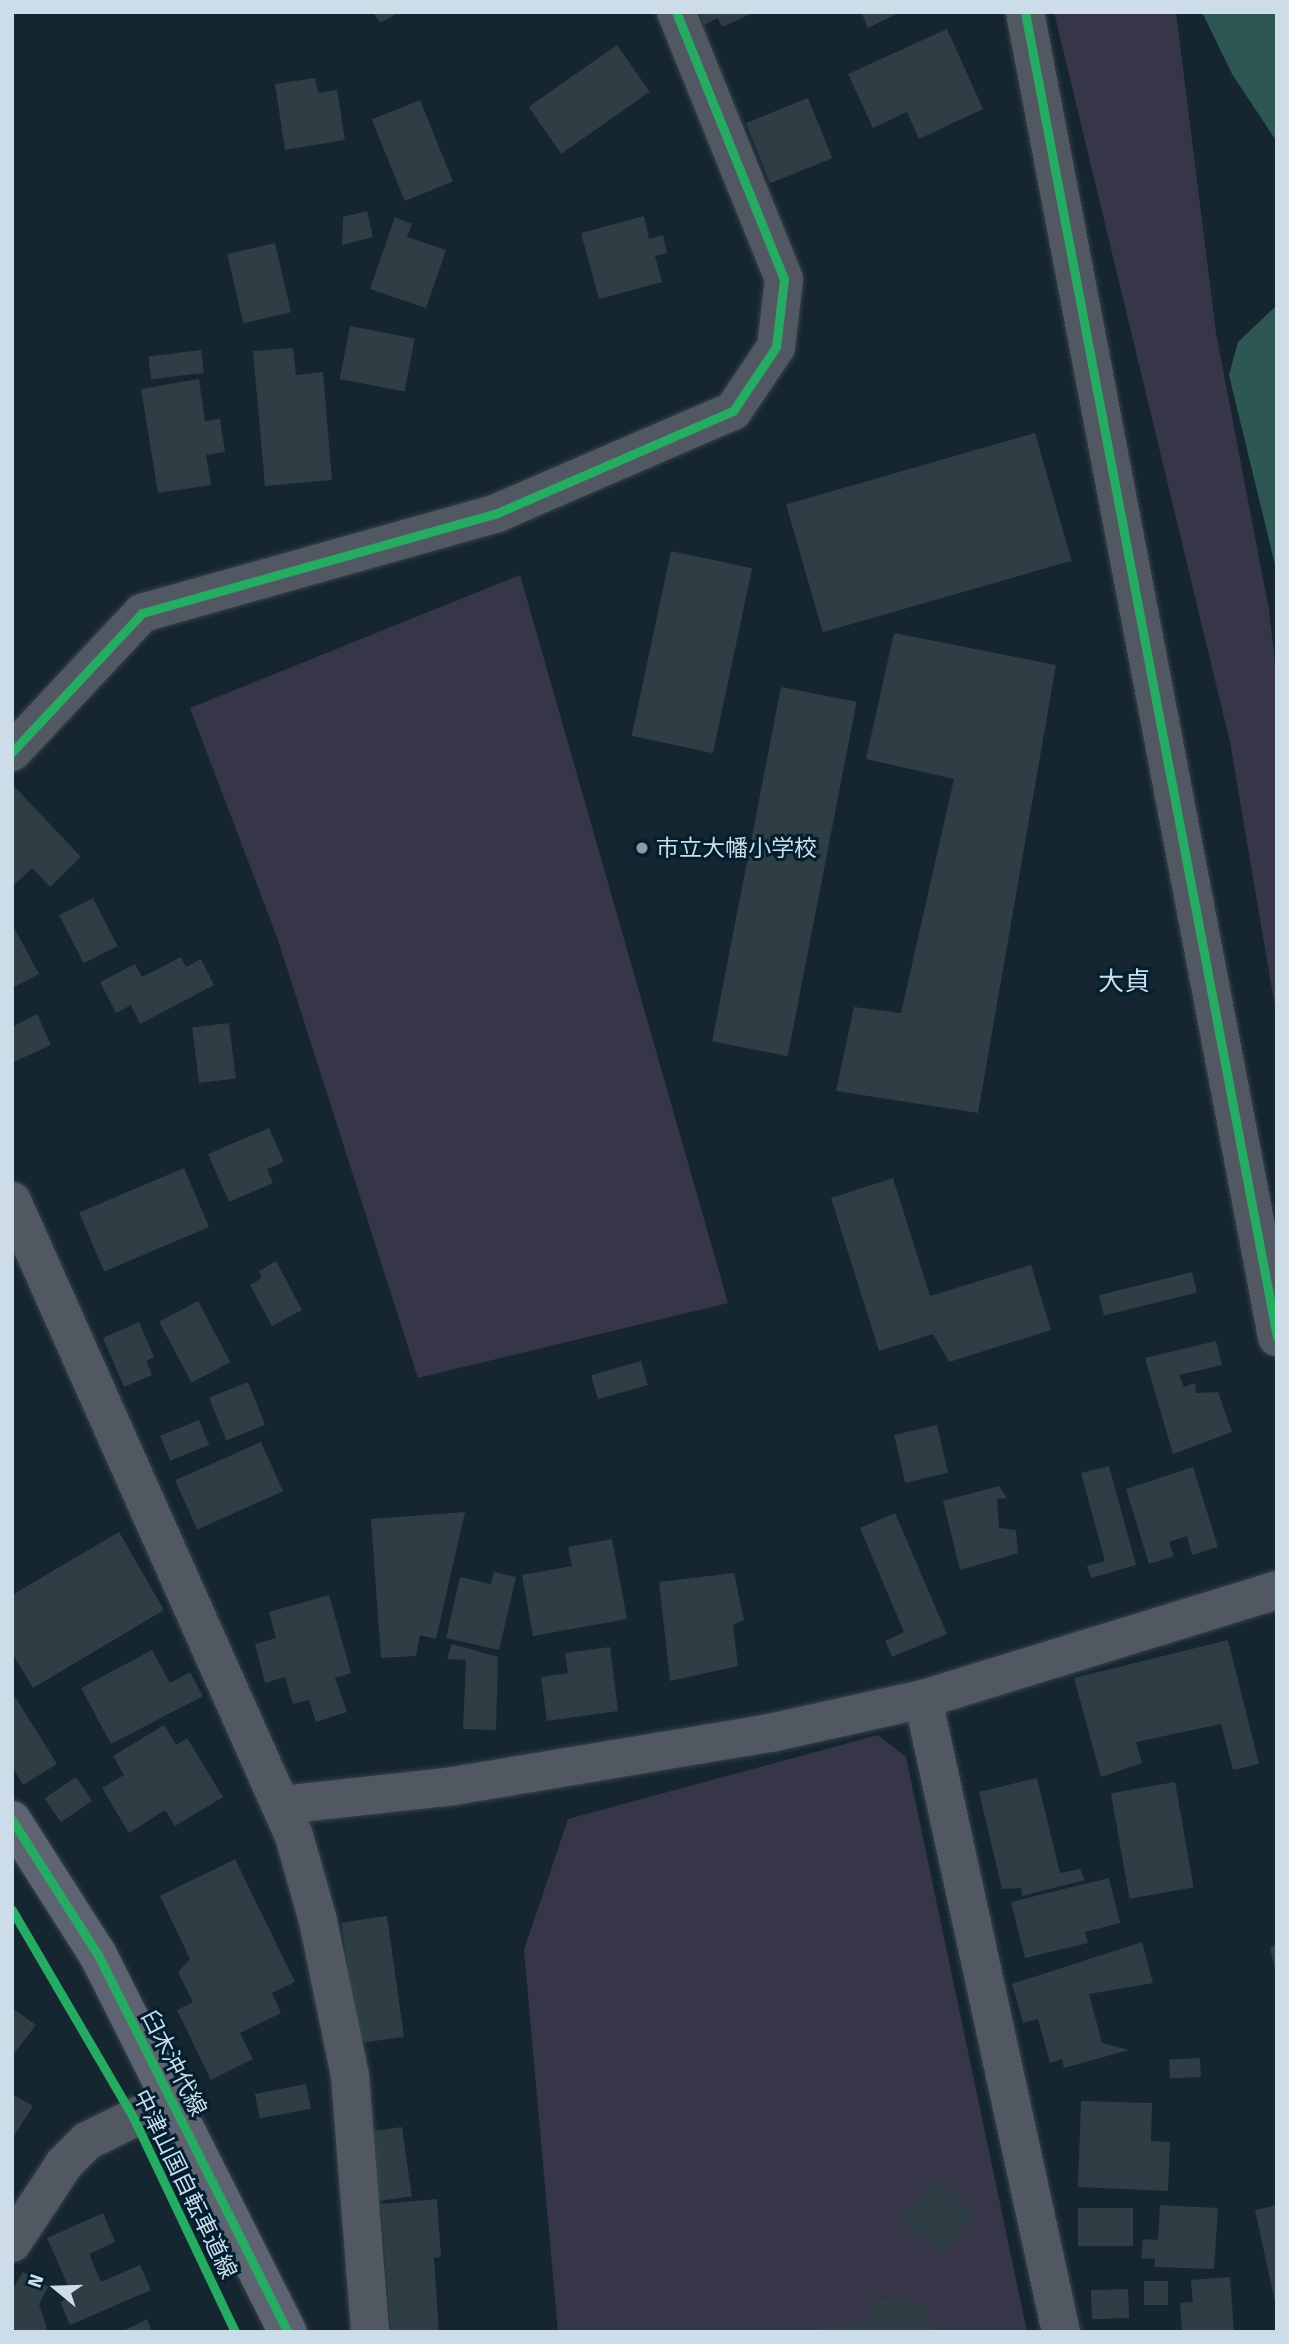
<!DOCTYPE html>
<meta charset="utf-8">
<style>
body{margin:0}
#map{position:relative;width:1289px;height:2344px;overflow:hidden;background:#162630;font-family:"Fira Sans","Noto Sans JP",sans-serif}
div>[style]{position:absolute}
.green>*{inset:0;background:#373648}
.water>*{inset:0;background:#2e5753}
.building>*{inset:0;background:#2e3e44;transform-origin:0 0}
.roads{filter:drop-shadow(0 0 2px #36424b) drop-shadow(0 0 2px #36424b)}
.minor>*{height:38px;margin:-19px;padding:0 19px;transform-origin:19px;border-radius:19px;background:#525862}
.tertiary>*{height:38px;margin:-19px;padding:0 19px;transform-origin:19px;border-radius:19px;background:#525862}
.secondary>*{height:38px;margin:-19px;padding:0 19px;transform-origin:19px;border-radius:19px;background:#5d6370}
.cycleway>*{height:9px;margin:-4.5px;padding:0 4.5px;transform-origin:4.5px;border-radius:4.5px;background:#26ab63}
.dots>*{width:19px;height:19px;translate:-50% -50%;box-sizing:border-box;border:4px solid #021f30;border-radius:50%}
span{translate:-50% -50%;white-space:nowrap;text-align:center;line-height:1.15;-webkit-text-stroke:6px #021f30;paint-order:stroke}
.poi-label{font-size:23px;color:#ccdde9}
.left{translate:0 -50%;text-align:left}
.street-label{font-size:23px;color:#ccdde9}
.quarter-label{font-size:26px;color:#ccdde9}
.frame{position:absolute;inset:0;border:14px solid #ccdde9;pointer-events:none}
.north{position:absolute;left:21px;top:2253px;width:70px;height:70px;-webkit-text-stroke:5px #021f30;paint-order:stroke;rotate:289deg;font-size:19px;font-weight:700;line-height:28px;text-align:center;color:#ccdde9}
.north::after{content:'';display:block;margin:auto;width:24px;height:32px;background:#ccdde9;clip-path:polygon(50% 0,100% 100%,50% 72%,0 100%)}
</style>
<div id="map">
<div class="green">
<i style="clip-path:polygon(1054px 12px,1176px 12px,1216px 333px,1269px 610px,1277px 679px,1277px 1019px,1230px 742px)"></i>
<i style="clip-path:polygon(520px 575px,728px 1303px,418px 1378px,278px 940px,190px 708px)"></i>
<i style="clip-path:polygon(878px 1735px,906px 1757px,1027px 2332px,558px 2332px,524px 1950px,568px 1819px)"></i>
</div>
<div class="water">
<i style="clip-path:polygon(1202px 12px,1277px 12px,1277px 142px,1232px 74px)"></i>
<i style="clip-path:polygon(1277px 305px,1277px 573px,1229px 375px,1238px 342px)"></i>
</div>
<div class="building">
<i style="clip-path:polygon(373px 12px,400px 12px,380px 23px)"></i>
<i style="clip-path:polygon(698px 12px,755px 12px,722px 27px,718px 18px,704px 25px)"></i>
<i style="clip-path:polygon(861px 12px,901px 12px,868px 28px)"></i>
<i style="clip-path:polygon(947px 29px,983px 109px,919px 139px,907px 112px,873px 128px,848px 74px)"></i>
<i style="left:617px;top:45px;width:57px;height:108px;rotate:55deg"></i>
<i style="clip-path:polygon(315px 78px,318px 93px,337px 90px,345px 140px,285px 150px,275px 84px)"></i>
<i style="left:808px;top:98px;width:65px;height:67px;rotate:68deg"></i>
<i style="left:420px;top:100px;width:88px;height:52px;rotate:68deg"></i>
<i style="clip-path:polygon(367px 211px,373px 237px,342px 245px,343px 217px)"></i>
<i style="clip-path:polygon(644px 216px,649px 239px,663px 235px,667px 253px,655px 256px,662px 282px,599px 299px,581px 233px)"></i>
<i style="clip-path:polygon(395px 217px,412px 224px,407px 237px,446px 250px,426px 308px,370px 289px)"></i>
<i style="left:275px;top:243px;width:71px;height:49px;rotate:77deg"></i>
<i style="left:350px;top:326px;width:66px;height:54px;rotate:11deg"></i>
<i style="clip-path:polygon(293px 348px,296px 375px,323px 372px,332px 480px,265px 486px,253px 351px)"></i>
<i style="left:201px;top:350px;width:23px;height:53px;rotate:83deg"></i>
<i style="clip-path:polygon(199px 379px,205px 421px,220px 419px,225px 452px,206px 455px,211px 485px,158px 493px,141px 389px)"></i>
<i style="left:1035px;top:433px;width:133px;height:259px;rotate:74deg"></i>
<i style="left:671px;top:551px;width:83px;height:189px;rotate:12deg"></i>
<i style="clip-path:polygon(894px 633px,1056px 665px,978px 1113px,836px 1091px,854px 1007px,901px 1013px,954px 779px,866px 759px)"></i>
<i style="left:781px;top:687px;width:77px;height:361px;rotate:11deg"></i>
<i style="clip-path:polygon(12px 784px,81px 857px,50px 887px,32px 868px,12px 887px)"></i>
<i style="left:93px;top:898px;width:54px;height:38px;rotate:63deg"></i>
<i style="clip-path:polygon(12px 924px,39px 974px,12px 988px)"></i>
<i style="clip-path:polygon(181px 957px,186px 967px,201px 959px,214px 985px,140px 1024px,131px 1005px,116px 1013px,100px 982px,135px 964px,142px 977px)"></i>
<i style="clip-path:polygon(37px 1014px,51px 1045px,12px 1063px,12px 1027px)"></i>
<i style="left:229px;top:1023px;width:56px;height:37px;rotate:83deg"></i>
<i style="clip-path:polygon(269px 1128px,284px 1162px,267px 1169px,273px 1183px,229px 1202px,208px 1154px)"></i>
<i style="left:184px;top:1168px;width:64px;height:114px;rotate:67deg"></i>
<i style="clip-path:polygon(893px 1178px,930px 1296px,1031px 1265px,1051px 1330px,949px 1362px,933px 1334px,879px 1351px,831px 1198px)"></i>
<i style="clip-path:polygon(276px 1261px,302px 1310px,272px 1326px,250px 1285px,262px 1278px,259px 1271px)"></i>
<i style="left:1192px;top:1272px;width:21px;height:96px;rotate:76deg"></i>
<i style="left:198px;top:1301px;width:69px;height:44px;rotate:62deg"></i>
<i style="clip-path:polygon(139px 1322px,154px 1357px,146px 1361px,152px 1375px,124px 1387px,103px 1338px)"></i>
<i style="clip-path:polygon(1216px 1341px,1222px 1365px,1179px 1375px,1184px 1387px,1195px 1383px,1196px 1393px,1218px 1392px,1232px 1432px,1173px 1454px,1145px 1358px)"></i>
<i style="left:641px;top:1361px;width:25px;height:52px;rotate:74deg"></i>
<i style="left:248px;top:1382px;width:46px;height:42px;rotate:68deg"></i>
<i style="left:199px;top:1420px;width:27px;height:42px;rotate:68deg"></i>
<i style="left:937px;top:1425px;width:49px;height:44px;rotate:77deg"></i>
<i style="left:261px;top:1442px;width:54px;height:94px;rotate:66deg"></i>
<i style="clip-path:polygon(1109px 1466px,1136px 1565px,1091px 1578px,1087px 1566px,1105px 1561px,1081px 1473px)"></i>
<i style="clip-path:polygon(1193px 1467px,1218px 1547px,1192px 1555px,1187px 1536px,1169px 1542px,1174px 1556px,1149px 1564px,1126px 1489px)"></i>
<i style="clip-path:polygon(999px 1486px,1007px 1498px,997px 1499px,999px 1528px,1016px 1530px,1018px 1553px,960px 1570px,943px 1501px)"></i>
<i style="clip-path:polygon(465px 1512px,436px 1639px,420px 1635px,416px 1656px,381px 1658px,371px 1519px)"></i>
<i style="clip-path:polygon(895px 1513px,947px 1634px,892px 1657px,885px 1641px,904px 1632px,860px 1528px)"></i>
<i style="clip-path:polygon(119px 1532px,164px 1610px,33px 1688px,12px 1653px,12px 1595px)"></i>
<i style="clip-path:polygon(612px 1539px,627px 1619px,533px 1636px,522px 1575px,572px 1566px,568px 1547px)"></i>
<i style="clip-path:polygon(494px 1572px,516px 1577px,499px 1650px,446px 1638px,460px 1577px,491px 1584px)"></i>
<i style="clip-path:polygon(734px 1573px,744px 1620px,733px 1625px,738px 1666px,670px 1681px,659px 1582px)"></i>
<i style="clip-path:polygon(329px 1595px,351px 1673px,335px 1678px,347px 1712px,316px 1722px,309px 1700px,293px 1704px,285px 1677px,265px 1683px,255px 1644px,276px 1638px,269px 1612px)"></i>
<i style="clip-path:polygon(1228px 1640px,1259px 1764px,1233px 1770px,1221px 1724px,1136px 1742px,1142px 1763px,1101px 1777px,1074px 1678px)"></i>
<i style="clip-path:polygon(452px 1644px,498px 1657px,496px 1730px,463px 1729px,466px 1660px,447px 1659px)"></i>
<i style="clip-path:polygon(610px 1647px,618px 1711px,547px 1721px,541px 1677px,568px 1673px,565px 1653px)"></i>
<i style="clip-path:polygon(152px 1650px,170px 1683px,190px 1672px,203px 1696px,111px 1744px,81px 1688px)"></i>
<i style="clip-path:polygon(12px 1692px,57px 1764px,23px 1785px,12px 1767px)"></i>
<i style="clip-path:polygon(164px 1725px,176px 1745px,187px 1738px,223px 1797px,175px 1826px,165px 1810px,129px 1833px,102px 1788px,124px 1775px,113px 1756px)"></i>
<i style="left:76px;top:1777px;width:29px;height:38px;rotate:56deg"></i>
<i style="clip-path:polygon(1037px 1778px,1060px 1873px,1080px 1869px,1085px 1880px,1022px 1896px,1021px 1888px,1002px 1889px,979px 1792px)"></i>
<i style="left:1175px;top:1782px;width:107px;height:65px;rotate:80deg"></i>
<i style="clip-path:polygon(235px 1859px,295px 1982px,272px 1993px,281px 2013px,240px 2033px,253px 2059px,211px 2080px,177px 2010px,193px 2002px,178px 1972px,190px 1959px,160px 1896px)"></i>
<i style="clip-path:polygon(1109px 1878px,1120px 1923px,1085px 1932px,1088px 1943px,1025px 1958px,1011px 1902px)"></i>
<i style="left:387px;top:1916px;width:122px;height:46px;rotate:82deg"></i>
<i style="clip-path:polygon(1142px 1942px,1153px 1983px,1089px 1994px,1102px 2043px,1129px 2050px,1064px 2068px,1062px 2059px,1050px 2063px,1038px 2019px,1023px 2023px,1012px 1984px)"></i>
<i style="clip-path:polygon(1277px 1943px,1277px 1974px,1276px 1974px,1270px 1948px)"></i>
<i style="clip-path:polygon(12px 2008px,36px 2025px,12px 2056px)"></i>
<i style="left:1200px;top:2058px;width:19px;height:31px;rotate:87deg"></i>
<i style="left:306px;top:2084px;width:25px;height:52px;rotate:79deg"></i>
<i style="clip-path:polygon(12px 2094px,33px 2106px,12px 2139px)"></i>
<i style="clip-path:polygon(1081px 2101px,1152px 2103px,1151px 2141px,1170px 2142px,1168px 2191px,1078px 2187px)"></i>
<i style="left:402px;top:2127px;width:70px;height:33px;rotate:82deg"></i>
<i style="left:935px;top:2178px;width:55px;height:55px;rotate:41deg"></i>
<i style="clip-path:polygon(437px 2199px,441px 2257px,434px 2258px,439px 2332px,391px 2332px,381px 2204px)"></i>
<i style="clip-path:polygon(1160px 2205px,1218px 2208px,1214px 2269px,1155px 2267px,1155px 2259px,1141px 2258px,1143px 2239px,1158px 2240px)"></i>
<i style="clip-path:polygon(1277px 2205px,1277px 2307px,1276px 2307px,1255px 2210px)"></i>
<i style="left:1078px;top:2208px;width:55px;height:38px"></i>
<i style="clip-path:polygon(103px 2213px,115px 2242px,89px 2254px,101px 2282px,140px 2265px,151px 2290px,70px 2325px,60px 2302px,73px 2297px,47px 2238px)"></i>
<i style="clip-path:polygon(23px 2272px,48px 2287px,39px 2304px,48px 2332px,12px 2332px,12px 2290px)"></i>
<i style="clip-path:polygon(1230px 2277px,1234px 2332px,1182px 2332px,1180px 2303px,1193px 2302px,1191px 2280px)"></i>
<i style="left:1144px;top:2281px;width:24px;height:24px"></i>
<i style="left:1128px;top:2289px;width:29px;height:37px;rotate:88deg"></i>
<i style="clip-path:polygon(907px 2296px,908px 2306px,926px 2303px,931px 2332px,808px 2332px,873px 2319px,871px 2301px)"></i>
<i style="clip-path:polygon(147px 2319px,152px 2332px,121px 2332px)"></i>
</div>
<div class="roads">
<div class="minor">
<i style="left:12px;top:752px;width:190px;rotate:-46.9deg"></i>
<i style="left:142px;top:613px;width:369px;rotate:-15.7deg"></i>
<i style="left:497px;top:513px;width:257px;rotate:-23.4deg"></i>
<i style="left:733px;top:411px;width:77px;rotate:-56.1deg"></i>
<i style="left:776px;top:347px;width:68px;rotate:-83.3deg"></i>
<i style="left:784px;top:279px;width:288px;rotate:-112deg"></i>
<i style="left:12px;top:1201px;width:695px;rotate:66.05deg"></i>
<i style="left:294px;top:1836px;width:88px;rotate:74.2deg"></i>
<i style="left:318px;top:1921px;width:158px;rotate:78.3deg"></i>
<i style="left:350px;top:2076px;width:257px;rotate:85.5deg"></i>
<i style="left:282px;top:1805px;width:172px;rotate:-6.3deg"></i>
<i style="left:453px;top:1786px;width:321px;rotate:-9.5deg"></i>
<i style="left:770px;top:1733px;width:157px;rotate:-12.5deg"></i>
<i style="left:923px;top:1699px;width:370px;rotate:-17.1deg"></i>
<i style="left:12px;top:2243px;width:95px;rotate:-56.6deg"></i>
<i style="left:64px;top:2164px;width:33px;rotate:-45deg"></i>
<i style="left:87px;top:2141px;width:93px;rotate:-26.3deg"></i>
</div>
<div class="tertiary">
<i style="left:1025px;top:12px;width:1349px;rotate:79.23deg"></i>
<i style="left:923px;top:1699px;width:648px;rotate:77.7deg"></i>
</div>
<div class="secondary">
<i style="left:12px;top:1820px;width:160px;rotate:57.5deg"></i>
<i style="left:98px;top:1955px;width:422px;rotate:63.3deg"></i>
</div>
</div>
<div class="cycleway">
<i style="left:1025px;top:12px;width:1349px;rotate:79.23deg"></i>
<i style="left:12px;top:752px;width:190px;rotate:-46.9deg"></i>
<i style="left:142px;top:613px;width:369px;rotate:-15.7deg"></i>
<i style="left:497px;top:513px;width:257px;rotate:-23.4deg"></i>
<i style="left:733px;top:411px;width:77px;rotate:-56.1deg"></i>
<i style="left:776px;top:347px;width:68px;rotate:-83.3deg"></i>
<i style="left:784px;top:279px;width:288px;rotate:-112deg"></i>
<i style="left:12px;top:1820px;width:160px;rotate:57.5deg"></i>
<i style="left:98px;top:1955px;width:422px;rotate:63.3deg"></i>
<i style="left:12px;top:1910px;width:240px;rotate:59.7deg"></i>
<i style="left:133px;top:2117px;width:238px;rotate:64.6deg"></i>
</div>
<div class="dots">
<i style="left:642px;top:848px;background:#8c9da8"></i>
</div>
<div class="poi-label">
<span class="left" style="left:656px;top:848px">市立大幡小学校</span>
</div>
<div class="street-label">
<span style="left:174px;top:2063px;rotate:63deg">臼木沖代線</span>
<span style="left:185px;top:2184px;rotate:64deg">中津山国自転車道線</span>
</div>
<div class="quarter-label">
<span style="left:1124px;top:982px">大貞</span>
</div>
<div class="frame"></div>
<div class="north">N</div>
</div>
